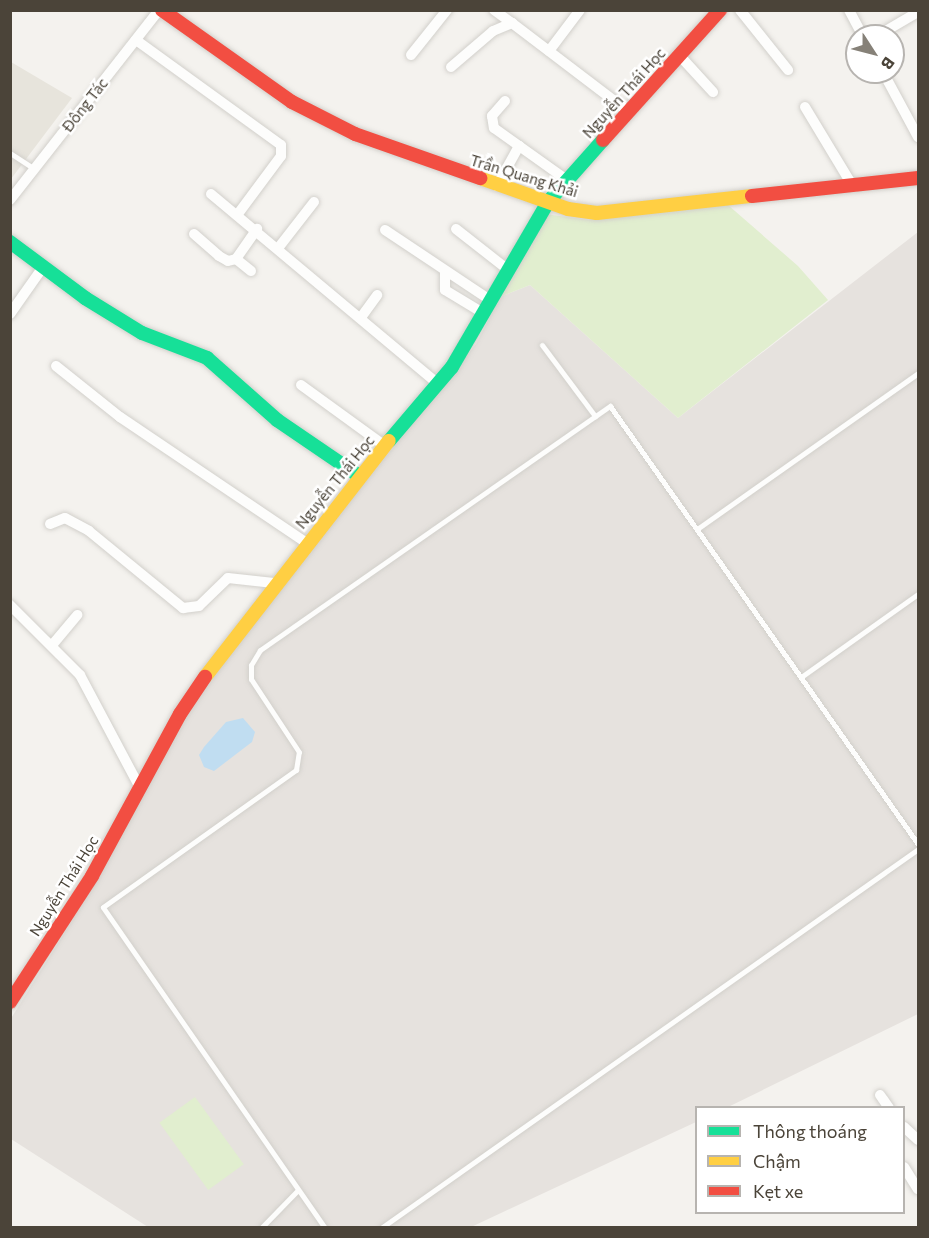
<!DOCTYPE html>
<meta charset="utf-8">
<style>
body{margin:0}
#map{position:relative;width:929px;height:1238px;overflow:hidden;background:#f4f2ee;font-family:Commissioner,sans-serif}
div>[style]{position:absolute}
.residential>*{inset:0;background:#e7e4dc}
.industrial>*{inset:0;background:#e6e2de}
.green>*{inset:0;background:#e1eecf;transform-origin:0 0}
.water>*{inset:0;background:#c0ddf1}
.roads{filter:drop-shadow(0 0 2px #d2d0cb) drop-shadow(0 0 2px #d2d0cb)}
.lane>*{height:5px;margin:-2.5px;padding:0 2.5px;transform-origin:2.5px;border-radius:2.5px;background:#fdfdfc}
.street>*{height:10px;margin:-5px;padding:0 5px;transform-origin:5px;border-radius:5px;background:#fdfdfc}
.fast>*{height:14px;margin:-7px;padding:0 7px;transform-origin:7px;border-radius:7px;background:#16e098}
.slow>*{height:14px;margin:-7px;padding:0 7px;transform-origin:7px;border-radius:7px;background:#ffcf43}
.jam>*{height:14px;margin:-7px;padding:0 7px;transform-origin:7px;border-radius:7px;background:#f24e42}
span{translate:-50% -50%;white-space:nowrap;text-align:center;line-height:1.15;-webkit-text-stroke:5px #fff;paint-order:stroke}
.street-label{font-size:15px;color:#4b4439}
.frame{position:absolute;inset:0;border:12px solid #4b4439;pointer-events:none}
.legend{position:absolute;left:695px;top:1106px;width:210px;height:108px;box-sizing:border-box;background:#fff;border:2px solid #b7b4b0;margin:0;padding:8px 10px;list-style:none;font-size:18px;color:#4b4439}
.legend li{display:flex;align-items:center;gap:12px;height:30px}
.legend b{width:30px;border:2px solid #b7b4b0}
.north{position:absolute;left:845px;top:24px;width:60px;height:60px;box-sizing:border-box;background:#fff;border:2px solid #b7b4b0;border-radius:50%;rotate:126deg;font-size:16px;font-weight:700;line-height:24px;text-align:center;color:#4b4439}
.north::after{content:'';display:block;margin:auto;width:21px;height:27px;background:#868178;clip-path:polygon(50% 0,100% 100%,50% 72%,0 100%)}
</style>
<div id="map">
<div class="residential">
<i style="clip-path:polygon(11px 62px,72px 98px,11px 179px)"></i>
</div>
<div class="industrial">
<i style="clip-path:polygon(918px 232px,918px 1014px,728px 1107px,696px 1108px,696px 1122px,469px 1228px,148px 1227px,11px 1139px,10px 1020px,98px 879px,201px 687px,476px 344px,500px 297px,530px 285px,678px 418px)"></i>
</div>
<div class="green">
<i style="clip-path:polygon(728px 205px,798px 266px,828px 300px,678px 418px,530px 285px,500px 297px,545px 214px,589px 220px)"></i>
<i style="left:195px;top:1097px;width:83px;height:44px;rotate:54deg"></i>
</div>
<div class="water">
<i style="clip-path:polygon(243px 718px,255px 732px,252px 742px,214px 771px,204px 767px,199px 755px,204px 747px,226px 722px)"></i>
</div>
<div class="roads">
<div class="lane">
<i style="left:10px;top:153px;width:30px;rotate:33deg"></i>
<i style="left:542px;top:345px;width:89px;rotate:53.3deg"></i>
<i style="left:697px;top:529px;width:271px;rotate:-35.2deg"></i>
<i style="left:801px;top:677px;width:143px;rotate:-35.4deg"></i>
<i style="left:261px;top:1228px;width:53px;rotate:-45.8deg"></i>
<i style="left:325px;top:1228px;width:390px;rotate:-124.7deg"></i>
<i style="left:103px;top:907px;width:237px;rotate:-35.4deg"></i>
<i style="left:296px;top:770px;width:18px;rotate:-81deg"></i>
<i style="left:299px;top:752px;width:87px;rotate:-123.3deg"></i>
<i style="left:251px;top:679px;width:14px;rotate:-90deg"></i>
<i style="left:251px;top:665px;width:17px;rotate:-59deg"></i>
<i style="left:260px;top:650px;width:427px;rotate:-34.9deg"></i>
<i style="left:610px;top:406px;width:535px;rotate:54.89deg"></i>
<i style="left:381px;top:1228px;width:657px;rotate:-35.21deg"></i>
</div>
<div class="street">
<i style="left:494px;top:10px;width:22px;rotate:36deg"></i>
<i style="left:740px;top:10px;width:77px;rotate:51.3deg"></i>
<i style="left:849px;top:10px;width:30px;rotate:62deg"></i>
<i style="left:877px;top:36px;width:48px;rotate:-30.3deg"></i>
<i style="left:136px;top:40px;width:179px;rotate:35.9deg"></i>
<i style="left:281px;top:145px;width:11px;rotate:90deg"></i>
<i style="left:281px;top:156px;width:72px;rotate:126.6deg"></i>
<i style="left:549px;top:51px;width:51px;rotate:-52.9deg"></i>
<i style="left:411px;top:55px;width:58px;rotate:-51.3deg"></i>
<i style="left:680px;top:56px;width:49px;rotate:47.5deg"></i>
<i style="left:451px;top:67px;width:55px;rotate:-40.6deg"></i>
<i style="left:493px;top:31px;width:21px;rotate:-23deg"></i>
<i style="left:512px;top:23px;width:147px;rotate:37.3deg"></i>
<i style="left:883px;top:72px;width:74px;rotate:61.7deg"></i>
<i style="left:505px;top:101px;width:20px;rotate:131deg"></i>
<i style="left:492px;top:116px;width:12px;rotate:81deg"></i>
<i style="left:494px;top:128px;width:90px;rotate:35.5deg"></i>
<i style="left:805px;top:107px;width:91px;rotate:58.9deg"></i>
<i style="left:497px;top:186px;width:46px;rotate:-61.2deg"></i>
<i style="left:211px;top:194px;width:296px;rotate:39.9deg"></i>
<i style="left:10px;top:200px;width:241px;rotate:-51.9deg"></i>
<i style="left:456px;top:229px;width:65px;rotate:38.1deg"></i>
<i style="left:385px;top:230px;width:126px;rotate:33.7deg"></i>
<i style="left:194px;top:234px;width:33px;rotate:41deg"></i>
<i style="left:219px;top:256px;width:10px;rotate:29deg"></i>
<i style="left:228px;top:261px;width:8px;rotate:-14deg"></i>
<i style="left:279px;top:247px;width:57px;rotate:-52.1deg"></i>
<i style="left:251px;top:271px;width:19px;rotate:-141deg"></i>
<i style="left:236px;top:259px;width:37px;rotate:-55deg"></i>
<i style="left:445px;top:272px;width:18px;rotate:90deg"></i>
<i style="left:445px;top:290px;width:44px;rotate:31.2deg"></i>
<i style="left:10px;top:314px;width:57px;rotate:-54.9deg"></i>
<i style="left:362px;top:316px;width:26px;rotate:-54deg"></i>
<i style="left:56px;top:366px;width:82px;rotate:38.6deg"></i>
<i style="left:120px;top:417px;width:225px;rotate:34deg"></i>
<i style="left:301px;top:385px;width:104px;rotate:36deg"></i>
<i style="left:50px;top:524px;width:16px;rotate:-22deg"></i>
<i style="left:65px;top:518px;width:27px;rotate:28deg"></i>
<i style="left:89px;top:531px;width:122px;rotate:39.3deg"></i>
<i style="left:183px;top:608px;width:16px;rotate:-7deg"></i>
<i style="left:199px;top:606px;width:40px;rotate:-44deg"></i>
<i style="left:228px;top:578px;width:46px;rotate:6.2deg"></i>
<i style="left:10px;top:605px;width:99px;rotate:45deg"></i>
<i style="left:80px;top:675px;width:128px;rotate:62deg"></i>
<i style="left:53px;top:644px;width:38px;rotate:-50deg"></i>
<i style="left:880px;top:1095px;width:16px;rotate:55deg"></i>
<i style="left:904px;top:1127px;width:19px;rotate:43deg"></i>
<i style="left:904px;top:1167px;width:26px;rotate:58deg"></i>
</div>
<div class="fast">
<i style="left:10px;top:242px;width:94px;rotate:36.7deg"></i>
<i style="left:85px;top:298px;width:67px;rotate:31.6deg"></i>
<i style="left:142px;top:333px;width:70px;rotate:21deg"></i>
<i style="left:207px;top:358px;width:94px;rotate:41.5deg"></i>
<i style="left:277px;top:420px;width:99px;rotate:34.3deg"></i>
<i style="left:389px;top:441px;width:97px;rotate:-49.6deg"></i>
<i style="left:452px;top:367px;width:191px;rotate:-59.8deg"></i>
<i style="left:548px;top:202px;width:83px;rotate:-48.4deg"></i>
</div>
<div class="slow">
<i style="left:480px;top:178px;width:93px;rotate:19.4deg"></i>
<i style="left:568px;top:209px;width:29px;rotate:8deg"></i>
<i style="left:597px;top:213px;width:156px;rotate:-6.3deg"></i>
<i style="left:205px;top:677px;width:299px;rotate:-52.1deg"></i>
</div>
<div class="jam">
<i style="left:162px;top:10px;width:159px;rotate:35.3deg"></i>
<i style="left:292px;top:102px;width:71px;rotate:26.9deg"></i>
<i style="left:355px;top:134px;width:133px;rotate:19.4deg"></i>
<i style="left:603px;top:140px;width:175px;rotate:-48deg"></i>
<i style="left:752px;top:196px;width:167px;rotate:-6.2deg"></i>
<i style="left:10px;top:1002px;width:150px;rotate:-56.9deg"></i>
<i style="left:92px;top:876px;width:184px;rotate:-61.5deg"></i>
<i style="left:180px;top:714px;width:45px;rotate:-56deg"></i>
</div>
</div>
<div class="street-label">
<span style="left:624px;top:93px;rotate:-48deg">Nguyễn Thái Học</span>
<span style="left:85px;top:105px;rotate:-52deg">Đông Tác</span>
<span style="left:524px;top:176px;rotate:17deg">Trần Quang Khải</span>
<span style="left:335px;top:482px;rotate:-51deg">Nguyễn Thái Học</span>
<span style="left:64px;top:886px;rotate:-58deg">Nguyễn Thái Học</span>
</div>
<div class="frame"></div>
<ul class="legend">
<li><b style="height:8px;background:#16e098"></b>Thông thoáng</li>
<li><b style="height:8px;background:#ffcf43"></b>Chậm</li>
<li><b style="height:8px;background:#f24e42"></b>Kẹt xe</li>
</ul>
<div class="north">B</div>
</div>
